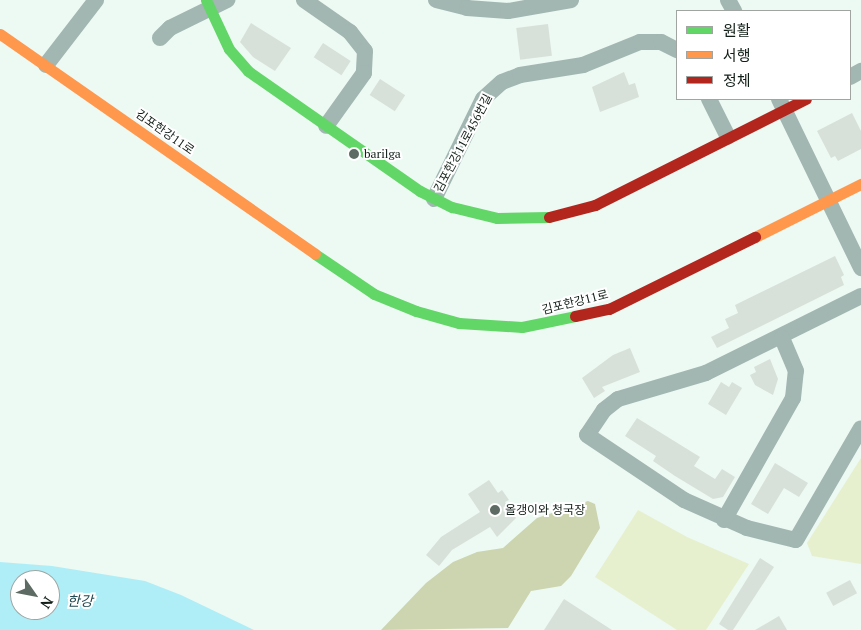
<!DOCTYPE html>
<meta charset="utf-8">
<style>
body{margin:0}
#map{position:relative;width:861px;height:630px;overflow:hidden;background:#edf9f3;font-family:"PT Serif","Noto Sans KR",serif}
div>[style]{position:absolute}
.green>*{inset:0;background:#e7f0ce}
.forest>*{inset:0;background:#ccd5af}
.water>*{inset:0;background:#afeef7}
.building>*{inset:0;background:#d8e1d9;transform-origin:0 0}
.street>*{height:16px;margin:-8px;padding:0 8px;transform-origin:8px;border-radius:8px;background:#a2b6b2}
.fast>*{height:11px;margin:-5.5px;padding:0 5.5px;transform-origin:5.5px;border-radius:5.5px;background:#63d668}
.slow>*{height:11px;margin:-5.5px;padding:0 5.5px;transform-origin:5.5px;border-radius:5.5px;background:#ff974d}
.jam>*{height:11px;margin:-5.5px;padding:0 5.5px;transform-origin:5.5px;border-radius:5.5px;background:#b3261e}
.dots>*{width:14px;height:14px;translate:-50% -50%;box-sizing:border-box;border:2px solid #fff;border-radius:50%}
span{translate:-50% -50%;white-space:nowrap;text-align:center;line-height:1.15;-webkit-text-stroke:4px #fff;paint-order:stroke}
.street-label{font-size:12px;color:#111e17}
.poi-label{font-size:12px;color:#111e17}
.left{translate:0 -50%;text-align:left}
.water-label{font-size:14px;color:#214950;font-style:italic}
.legend{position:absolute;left:676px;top:10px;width:175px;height:90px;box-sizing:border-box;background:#fff;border:1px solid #a0a5a2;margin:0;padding:6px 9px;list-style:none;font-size:15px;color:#111e17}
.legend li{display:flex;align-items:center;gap:10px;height:25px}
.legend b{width:25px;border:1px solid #a0a5a2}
.north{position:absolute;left:10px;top:570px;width:50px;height:50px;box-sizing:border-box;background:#fff;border:1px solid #a0a5a2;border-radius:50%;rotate:123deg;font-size:14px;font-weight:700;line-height:20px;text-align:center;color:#111e17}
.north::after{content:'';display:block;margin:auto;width:18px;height:22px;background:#5e6b64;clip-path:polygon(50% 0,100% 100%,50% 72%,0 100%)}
</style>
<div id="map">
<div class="green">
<i style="clip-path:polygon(861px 458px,861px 564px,812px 556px,807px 543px)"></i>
<i style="clip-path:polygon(638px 510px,687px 537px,749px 564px,706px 630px,677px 630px,595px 577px)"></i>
</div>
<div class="forest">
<i style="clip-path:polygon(588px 501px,595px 504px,600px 528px,571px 576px,561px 586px,531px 591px,508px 628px,381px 630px,426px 583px,453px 562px,477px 552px,503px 548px,537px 518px)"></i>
</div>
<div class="water">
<i style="clip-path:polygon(evenodd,0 562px,52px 566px,145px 581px,181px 595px,254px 630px,0 630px,0 562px,20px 580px,50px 580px,50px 610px,20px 610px,20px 580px)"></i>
</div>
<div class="building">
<i style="clip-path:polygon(251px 23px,291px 48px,275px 71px,253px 57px,240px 42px)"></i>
<i style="left:548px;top:24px;width:32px;height:32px;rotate:83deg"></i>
<i style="left:323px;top:43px;width:33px;height:17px;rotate:33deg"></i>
<i style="clip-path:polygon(624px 72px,629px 85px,635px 83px,639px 97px,600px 112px,592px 87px)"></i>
<i style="left:380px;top:79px;width:30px;height:19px;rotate:33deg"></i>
<i style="clip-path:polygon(852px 113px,861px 131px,861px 149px,838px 161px,835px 156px,831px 158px,817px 131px)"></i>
<i style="clip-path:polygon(835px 256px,844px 275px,841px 277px,844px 285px,717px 348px,711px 337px,729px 328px,725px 319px,738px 313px,735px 305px)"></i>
<i style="clip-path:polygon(630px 348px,640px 372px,602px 387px,605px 391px,594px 398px,582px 378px,613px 355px)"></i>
<i style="clip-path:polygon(770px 359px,778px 379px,773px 395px,755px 385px,750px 375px,756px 372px,754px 367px)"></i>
<i style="clip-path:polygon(721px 382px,729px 387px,732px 382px,742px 388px,726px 415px,708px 404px)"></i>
<i style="clip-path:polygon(637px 418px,700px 457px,694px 466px,715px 479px,722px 469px,735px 477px,723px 497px,713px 499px,675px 476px,653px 461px,656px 456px,625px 436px)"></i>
<i style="clip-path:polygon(775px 463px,808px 483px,799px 497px,784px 488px,768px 514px,751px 504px)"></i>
<i style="clip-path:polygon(489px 480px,498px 493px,502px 490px,509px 500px,505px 502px,516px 518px,497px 537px,490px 527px,452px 550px,439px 566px,426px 555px,441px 537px,480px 512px,468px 494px)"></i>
<i style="clip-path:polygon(760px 558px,774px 567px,733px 630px,728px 630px,719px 624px)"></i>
<i style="left:850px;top:580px;width:15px;height:27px;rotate:62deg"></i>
<i style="clip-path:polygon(564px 599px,612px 630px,544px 630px)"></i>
<i style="clip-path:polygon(779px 616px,787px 630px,755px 630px)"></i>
</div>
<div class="street">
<i style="left:304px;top:0;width:56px;rotate:34.8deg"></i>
<i style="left:350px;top:32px;width:24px;rotate:52deg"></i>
<i style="left:365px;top:51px;width:22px;rotate:93deg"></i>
<i style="left:364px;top:73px;width:65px;rotate:125.6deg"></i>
<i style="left:436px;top:0;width:32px;rotate:14deg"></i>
<i style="left:467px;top:8px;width:41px;rotate:4.2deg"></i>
<i style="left:508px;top:11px;width:64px;rotate:-9.9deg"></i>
<i style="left:728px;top:0;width:13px;rotate:61deg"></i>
<i style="left:160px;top:38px;width:14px;rotate:-45deg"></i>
<i style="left:170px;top:28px;width:64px;rotate:-26.2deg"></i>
<i style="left:46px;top:65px;width:82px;rotate:-52.4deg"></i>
<i style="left:850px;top:77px;width:13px;rotate:-29deg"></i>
<i style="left:709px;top:99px;width:42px;rotate:63.4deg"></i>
<i style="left:779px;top:99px;width:188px;rotate:64.1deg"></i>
<i style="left:434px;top:199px;width:111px;rotate:-63.9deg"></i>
<i style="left:483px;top:99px;width:25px;rotate:-42deg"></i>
<i style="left:502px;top:82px;width:19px;rotate:-21deg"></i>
<i style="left:520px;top:75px;width:64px;rotate:-9deg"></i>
<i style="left:583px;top:65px;width:61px;rotate:-22deg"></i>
<i style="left:640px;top:42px;width:21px"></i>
<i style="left:661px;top:42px;width:18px;rotate:27deg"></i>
<i style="left:861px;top:296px;width:173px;rotate:153.6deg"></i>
<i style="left:706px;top:373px;width:92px;rotate:163.5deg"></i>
<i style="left:618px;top:399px;width:18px;rotate:142deg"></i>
<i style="left:604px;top:410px;width:30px;rotate:124deg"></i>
<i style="left:587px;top:435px;width:117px;rotate:33.8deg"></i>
<i style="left:684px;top:500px;width:69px;rotate:24deg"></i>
<i style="left:747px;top:528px;width:50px;rotate:13.8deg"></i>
<i style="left:796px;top:540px;width:129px;rotate:-59.9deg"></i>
<i style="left:724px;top:520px;width:140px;rotate:-60.5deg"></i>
<i style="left:793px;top:398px;width:27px;rotate:-84deg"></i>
<i style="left:796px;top:371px;width:36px;rotate:-113deg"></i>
</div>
<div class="fast">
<i style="left:206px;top:0;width:54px;rotate:64.9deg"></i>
<i style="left:229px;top:49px;width:29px;rotate:49deg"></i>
<i style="left:248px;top:71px;width:210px;rotate:34.9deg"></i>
<i style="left:420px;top:191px;width:36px;rotate:27deg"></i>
<i style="left:452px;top:207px;width:46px;rotate:13.7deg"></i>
<i style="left:497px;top:218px;width:52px;rotate:-1.1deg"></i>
<i style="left:315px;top:254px;width:71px;rotate:34.1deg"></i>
<i style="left:374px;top:294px;width:45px;rotate:22deg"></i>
<i style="left:416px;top:311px;width:45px;rotate:15.6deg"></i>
<i style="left:459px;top:323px;width:63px;rotate:3.6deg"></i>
<i style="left:522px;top:327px;width:54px;rotate:-11.7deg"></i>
</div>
<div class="slow">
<i style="left:0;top:34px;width:384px;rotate:34.9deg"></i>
<i style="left:755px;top:237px;width:119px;rotate:-26.6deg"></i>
</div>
<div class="jam">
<i style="left:549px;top:217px;width:48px;rotate:-14.6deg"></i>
<i style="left:595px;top:205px;width:236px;rotate:-26.7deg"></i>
<i style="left:575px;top:316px;width:35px;rotate:-12deg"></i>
<i style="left:609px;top:309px;width:163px;rotate:-26.3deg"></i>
</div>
<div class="dots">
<i style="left:354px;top:154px;background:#5e6b64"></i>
<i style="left:495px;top:510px;background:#5e6b64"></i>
</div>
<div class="street-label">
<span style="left:165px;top:132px;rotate:35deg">김포한강11로</span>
<span style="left:463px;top:143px;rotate:-62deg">김포한강11로456번길</span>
<span style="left:575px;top:302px;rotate:-14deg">김포한강11로</span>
</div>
<div class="poi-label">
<span class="left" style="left:364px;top:154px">barilga</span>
<span class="left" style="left:505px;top:510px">올갱이와 청국장</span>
</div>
<div class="water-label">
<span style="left:80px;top:601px">한강</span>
</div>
<ul class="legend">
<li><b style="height:6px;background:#63d668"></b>원활</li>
<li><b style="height:6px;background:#ff974d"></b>서행</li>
<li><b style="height:6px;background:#b3261e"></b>정체</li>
</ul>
<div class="north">N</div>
</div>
